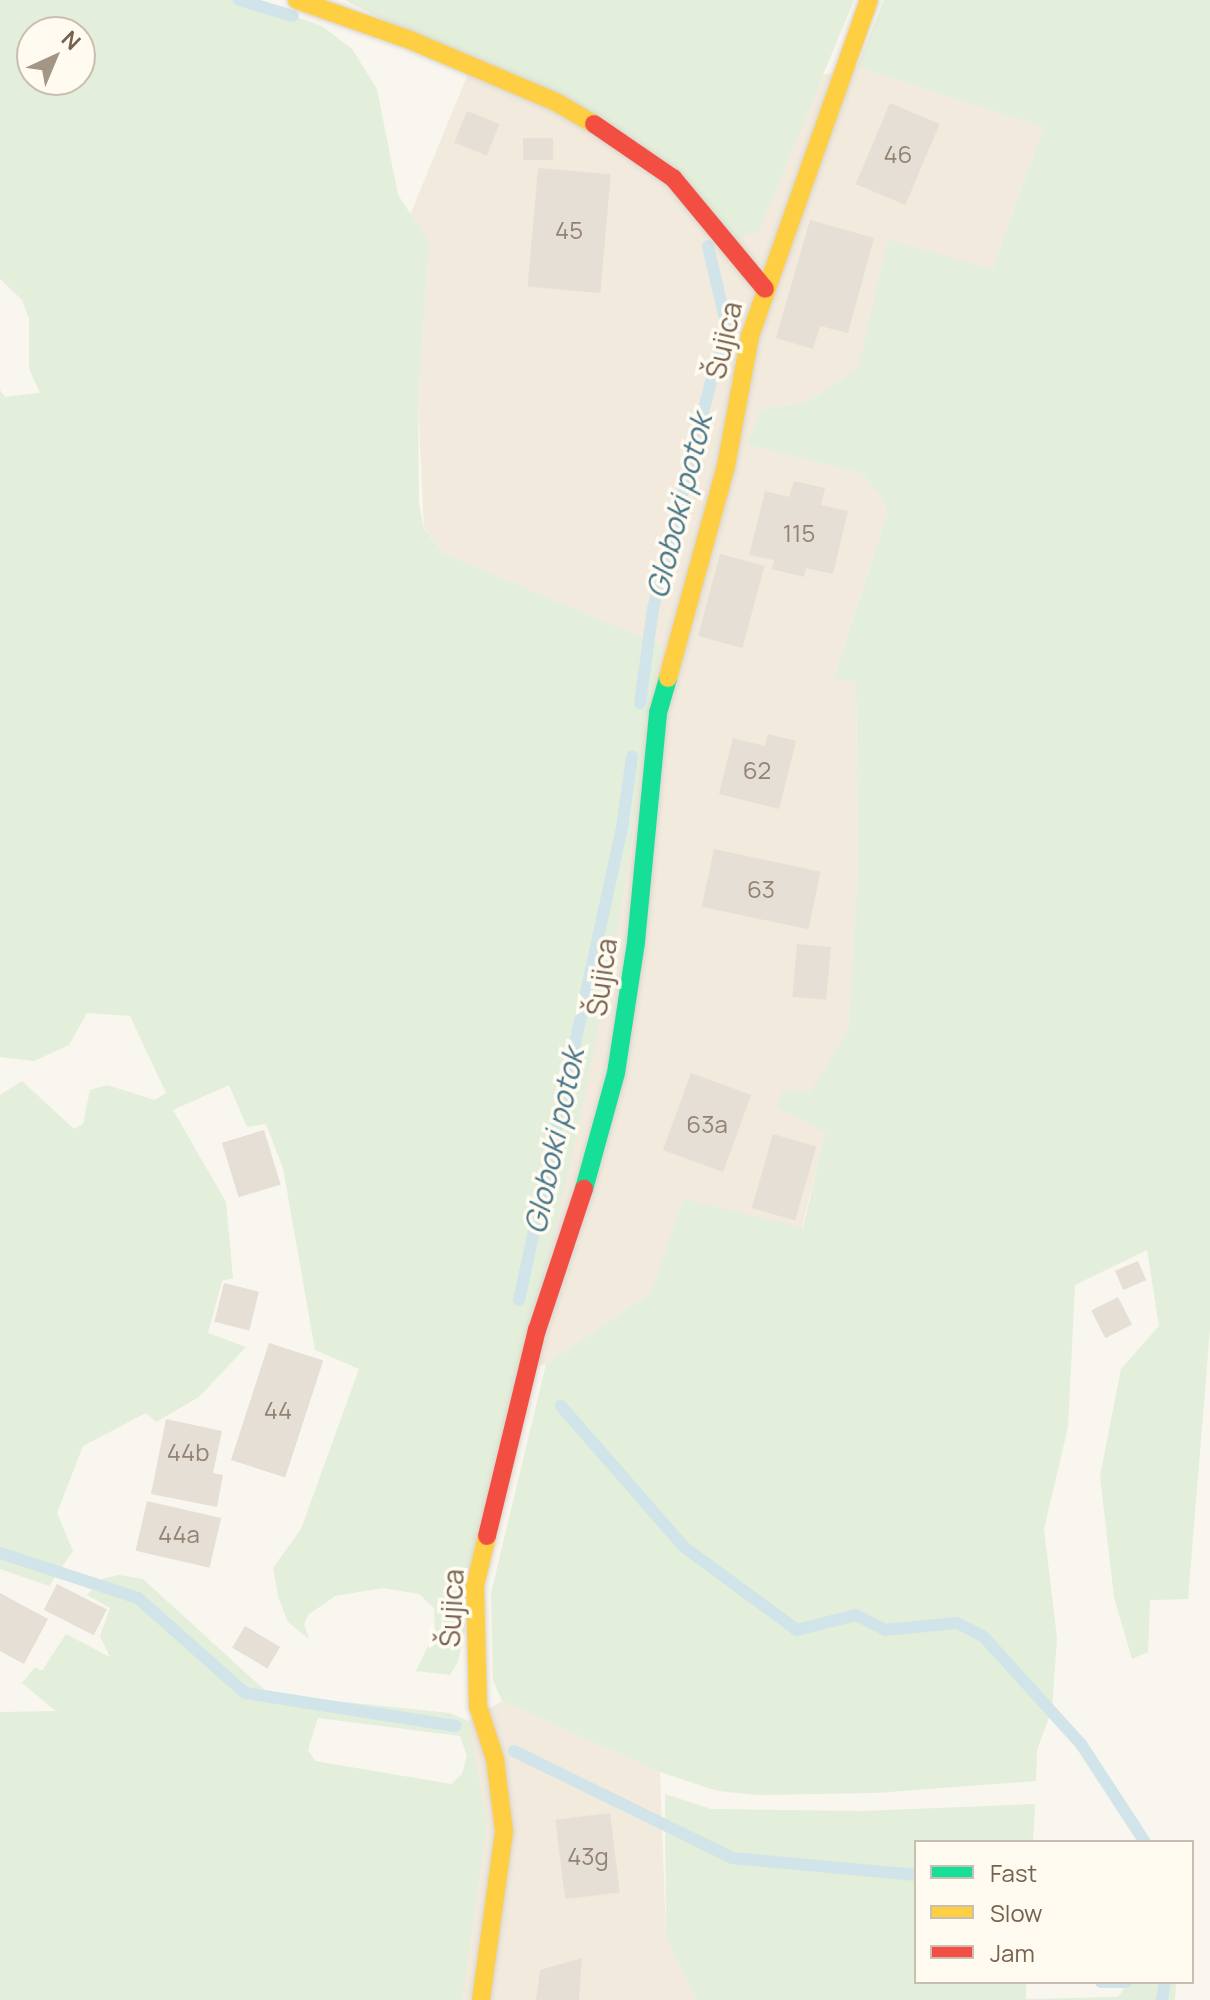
<!DOCTYPE html>
<meta charset="utf-8">
<style>
body{margin:0}
#map{position:relative;width:1210px;height:2000px;overflow:hidden;background:#f8f6ef;font-family:Manrope,sans-serif}
div>[style]{position:absolute}
.residential>*{inset:0;background:#f1eadd}
.green>*{inset:0;background:#e3efda}
.stream>*{height:12px;margin:-6px;padding:0 6px;transform-origin:6px;border-radius:6px;background:#d0e4e9}
.building>*{inset:0;background:#e5dfd6;transform-origin:0 0}
.roads{filter:drop-shadow(0 0 2px #d8d3cc) drop-shadow(0 0 2px #d8d3cc)}
.fast>*{height:18px;margin:-9px;padding:0 9px;transform-origin:9px;border-radius:9px;background:#16e098}
.slow>*{height:18px;margin:-9px;padding:0 9px;transform-origin:9px;border-radius:9px;background:#ffcf43}
.jam>*{height:18px;margin:-9px;padding:0 9px;transform-origin:9px;border-radius:9px;background:#f24e42}
span{translate:-50% -50%;white-space:nowrap;text-align:center;line-height:1.15;-webkit-text-stroke:7px #fffbf1;paint-order:stroke}
.number-label{font-size:24px;color:#948372}
.number-label span{-webkit-text-stroke-width:0}
.street-label{font-size:28px;color:#77624e}
.water-label{font-size:30px;color:#47768a;font-style:italic}
.legend{position:absolute;left:914px;top:1840px;width:280px;height:144px;box-sizing:border-box;background:#fffbf1;border:2px solid #c9beb0;margin:0;padding:10px 14px;list-style:none;font-size:24px;color:#77624e}
.legend li{display:flex;align-items:center;gap:16px;height:40px}
.legend b{width:40px;border:2px solid #c9beb0}
.north{position:absolute;left:16px;top:16px;width:80px;height:80px;box-sizing:border-box;background:#fffbf1;border:2px solid #c9beb0;border-radius:50%;rotate:44deg;font-size:22px;font-weight:700;line-height:32px;text-align:center;color:#77624e}
.north::after{content:'';display:block;margin:auto;width:28px;height:36px;background:#a49686;clip-path:polygon(50% 0,100% 100%,50% 72%,0 100%)}
</style>
<div id="map">
<div class="residential">
<i style="clip-path:polygon(477px 52px,823px 75px,857px 67px,1044px 127px,992px 269px,887px 248px,858px 368px,806px 402px,762px 409px,748px 444px,863px 474px,884px 501px,887px 515px,834px 676px,856px 682px,858px 869px,848px 1033px,810px 1093px,825px 1132px,802px 1228px,683px 1200px,651px 1293px,546px 1364px,508px 1374px,661px 645px,445px 554px,424px 528px,418px 403px,429px 242px,410px 215px)"></i>
<i style="clip-path:polygon(502px 1701px,660px 1772px,666px 1936px,696px 2000px,462px 2000px,468px 1721px)"></i>
</div>
<div class="green">
<i style="clip-path:polygon(evenodd,0 0,250px 0,322px 26px,352px 49px,377px 89px,398px 195px,429px 242px,418px 403px,419px 504px,424px 529px,445px 554px,661px 645px,618px 929px,579px 1123px,458px 1662px,450px 1675px,416px 1671px,435px 1632px,434px 1608px,419px 1594px,383px 1588px,335px 1596px,308px 1615px,304px 1624px,309px 1639px,288px 1622px,278px 1596px,273px 1568px,301px 1529px,359px 1369px,315px 1350px,283px 1168px,266px 1124px,247px 1127px,229px 1085px,173px 1110px,226px 1202px,233px 1278px,222px 1281px,208px 1333px,246px 1347px,199px 1397px,156px 1422px,146px 1413px,83px 1446px,57px 1513px,73px 1551px,49px 1586px,0 1569px,0 1095px,22px 1081px,74px 1129px,83px 1124px,90px 1090px,107px 1085px,155px 1100px,166px 1093px,130px 1016px,87px 1013px,69px 1045px,34px 1061px,0 1057px,0 390px,5px 397px,40px 393px,29px 369px,29px 319px,22px 300px,0 279px,0 0,32px 32px,80px 32px,80px 80px,32px 80px,32px 32px)"></i>
<i style="clip-path:polygon(345px 0,854px 0,759px 230px,736px 239px,683px 176px)"></i>
<i style="clip-path:polygon(884px 0,1210px 0,1210px 1329px,1188px 1599px,1150px 1600px,1148px 1652px,1132px 1659px,1114px 1597px,1100px 1476px,1121px 1369px,1159px 1326px,1147px 1250px,1075px 1285px,1068px 1427px,1044px 1529px,1057px 1638px,1052px 1709px,1037px 1750px,1036px 1781px,876px 1793px,758px 1795px,718px 1791px,660px 1772px,502px 1701px,493px 1680px,491px 1593px,546px 1364px,651px 1293px,683px 1199px,803px 1228px,825px 1132px,778px 1107px,783px 1089px,810px 1092px,848px 1032px,858px 869px,856px 682px,834px 677px,887px 515px,884px 501px,863px 474px,747px 444px,762px 409px,806px 402px,858px 368px,888px 240px,992px 269px,1044px 127px,857px 67px)"></i>
<i style="clip-path:polygon(evenodd,119px 1575px,143px 1579px,269px 1694px,450px 1713px,468px 1721px,487px 1822px,462px 2000px,0 2000px,0 1712px,56px 1711px,22px 1683px,35px 1667px,42px 1671px,66px 1634px,110px 1657px,100px 1636px,110px 1608px,87px 1595px,102px 1579px,119px 1575px,318px 1718px,460px 1736px,467px 1756px,462px 1774px,451px 1784px,315px 1761px,308px 1750px,318px 1718px)"></i>
<i style="clip-path:polygon(665px 1794px,711px 1809px,862px 1811px,1035px 1804px,1033px 1842px,916px 1842px,916px 1982px,1026px 1982px,1026px 1999px,1118px 1997px,1129px 1982px,1176px 1982px,1175px 2000px,696px 2000px,666px 1936px)"></i>
</div>
<div class="stream">
<i style="left:239px;top:0;width:56px;rotate:16.5deg"></i>
<i style="left:640px;top:703px;width:95px;rotate:-82.1deg"></i>
<i style="left:653px;top:609px;width:295px;rotate:-75.7deg"></i>
<i style="left:726px;top:323px;width:79px;rotate:-103.2deg"></i>
<i style="left:519px;top:1300px;width:483px;rotate:-77.7deg"></i>
<i style="left:622px;top:828px;width:72px;rotate:-82deg"></i>
<i style="left:561px;top:1406px;width:187px;rotate:48.9deg"></i>
<i style="left:684px;top:1547px;width:140px;rotate:36.3deg"></i>
<i style="left:797px;top:1630px;width:61px;rotate:-14.3deg"></i>
<i style="left:856px;top:1615px;width:33px;rotate:27deg"></i>
<i style="left:885px;top:1630px;width:72px;rotate:-5.6deg"></i>
<i style="left:957px;top:1623px;width:29px;rotate:27deg"></i>
<i style="left:983px;top:1636px;width:146px;rotate:47.8deg"></i>
<i style="left:1081px;top:1744px;width:117px;rotate:56.9deg"></i>
<i style="left:0;top:1553px;width:145px;rotate:18.1deg"></i>
<i style="left:138px;top:1598px;width:143px;rotate:41.6deg"></i>
<i style="left:245px;top:1693px;width:213px;rotate:8.9deg"></i>
<i style="left:514px;top:1751px;width:243px;rotate:26.1deg"></i>
<i style="left:732px;top:1858px;width:185px;rotate:5.3deg"></i>
<i style="left:1101px;top:1982px;width:25px"></i>
<i style="left:1162px;top:2000px;width:18px;rotate:-81deg"></i>
</div>
<div class="building">
<i style="left:890px;top:103px;width:54px;height:88px;rotate:23deg"></i>
<i style="left:467px;top:111px;width:35px;height:34px;rotate:22deg"></i>
<i style="left:523px;top:138px;width:30px;height:22px"></i>
<i style="left:538px;top:168px;width:73px;height:119px;rotate:5deg"></i>
<i style="clip-path:polygon(810px 220px,874px 238px,848px 333px,820px 326px,813px 349px,776px 338px)"></i>
<i style="clip-path:polygon(794px 481px,825px 488px,821px 505px,848px 511px,833px 574px,806px 568px,804px 577px,772px 569px,774px 560px,749px 555px,765px 491px,789px 497px)"></i>
<i style="left:720px;top:554px;width:46px;height:85px;rotate:15deg"></i>
<i style="clip-path:polygon(768px 734px,796px 741px,779px 809px,719px 794px,733px 738px,765px 746px)"></i>
<i style="left:714px;top:849px;width:109px;height:59px;rotate:12deg"></i>
<i style="left:797px;top:944px;width:34px;height:53px;rotate:5deg"></i>
<i style="left:691px;top:1073px;width:64px;height:82px;rotate:20deg"></i>
<i style="left:264px;top:1130px;width:57px;height:44px;rotate:73deg"></i>
<i style="left:773px;top:1134px;width:45px;height:77px;rotate:16deg"></i>
<i style="left:1138px;top:1261px;width:21px;height:25px;rotate:67deg"></i>
<i style="left:224px;top:1283px;width:36px;height:40px;rotate:14deg"></i>
<i style="left:1118px;top:1297px;width:31px;height:30px;rotate:63deg"></i>
<i style="left:269px;top:1343px;width:57px;height:123px;rotate:18deg"></i>
<i style="clip-path:polygon(166px 1419px,222px 1431px,213px 1473px,223px 1475px,217px 1507px,151px 1494px)"></i>
<i style="left:147px;top:1501px;width:76px;height:51px;rotate:13deg"></i>
<i style="left:57px;top:1584px;width:56px;height:29px;rotate:27deg"></i>
<i style="clip-path:polygon(0 1593px,48px 1619px,24px 1664px,0 1651px)"></i>
<i style="left:245px;top:1626px;width:41px;height:25px;rotate:31deg"></i>
<i style="left:610px;top:1813px;width:80px;height:55px;rotate:83deg"></i>
<i style="clip-path:polygon(582px 1958px,579px 2000px,536px 2000px,540px 1970px)"></i>
</div>
<div class="roads">
<div class="fast">
<i style="left:584px;top:1189px;width:120px;rotate:-74.6deg"></i>
<i style="left:616px;top:1073px;width:133px;rotate:-81.3deg"></i>
<i style="left:636px;top:942px;width:230px;rotate:-84.5deg"></i>
<i style="left:658px;top:713px;width:36px;rotate:-74deg"></i>
</div>
<div class="slow">
<i style="left:297px;top:0;width:120px;rotate:19.5deg"></i>
<i style="left:410px;top:40px;width:156px;rotate:23deg"></i>
<i style="left:554px;top:101px;width:46px;rotate:29.9deg"></i>
<i style="left:668px;top:678px;width:220px;rotate:-74.7deg"></i>
<i style="left:726px;top:466px;width:132px;rotate:-79.5deg"></i>
<i style="left:750px;top:336px;width:356px;rotate:-70.5deg"></i>
<i style="left:481px;top:2000px;width:171px;rotate:-82.2deg"></i>
<i style="left:504px;top:1831px;width:73px;rotate:-97.1deg"></i>
<i style="left:495px;top:1759px;width:56px;rotate:-107.8deg"></i>
<i style="left:478px;top:1706px;width:120px;rotate:-91.4deg"></i>
<i style="left:475px;top:1586px;width:51px;rotate:-76.5deg"></i>
</div>
<div class="jam">
<i style="left:594px;top:124px;width:96px;rotate:34.4deg"></i>
<i style="left:673px;top:178px;width:144px;rotate:50.3deg"></i>
<i style="left:487px;top:1536px;width:212px;rotate:-76.4deg"></i>
<i style="left:537px;top:1330px;width:149px;rotate:-71.6deg"></i>
</div>
</div>
<div class="number-label">
<span style="left:898px;top:154px">46</span>
<span style="left:569px;top:230px">45</span>
<span style="left:799px;top:533px">115</span>
<span style="left:757px;top:770px">62</span>
<span style="left:761px;top:889px">63</span>
<span style="left:707px;top:1124px">63a</span>
<span style="left:278px;top:1410px">44</span>
<span style="left:188px;top:1452px">44b</span>
<span style="left:179px;top:1534px">44a</span>
<span style="left:588px;top:1856px">43g</span>
</div>
<div class="street-label">
<span style="left:723px;top:340px;rotate:-77deg">Šujica</span>
<span style="left:601px;top:977px;rotate:-82deg">Šujica</span>
<span style="left:451px;top:1608px;rotate:-87deg">Šujica</span>
</div>
<div class="water-label">
<span style="left:679px;top:506px;rotate:-76deg">Globoki potok</span>
<span style="left:554px;top:1141px;rotate:-78deg">Globoki potok</span>
</div>
<ul class="legend">
<li><b style="height:10px;background:#16e098"></b>Fast</li>
<li><b style="height:10px;background:#ffcf43"></b>Slow</li>
<li><b style="height:10px;background:#f24e42"></b>Jam</li>
</ul>
<div class="north">N</div>
</div>
